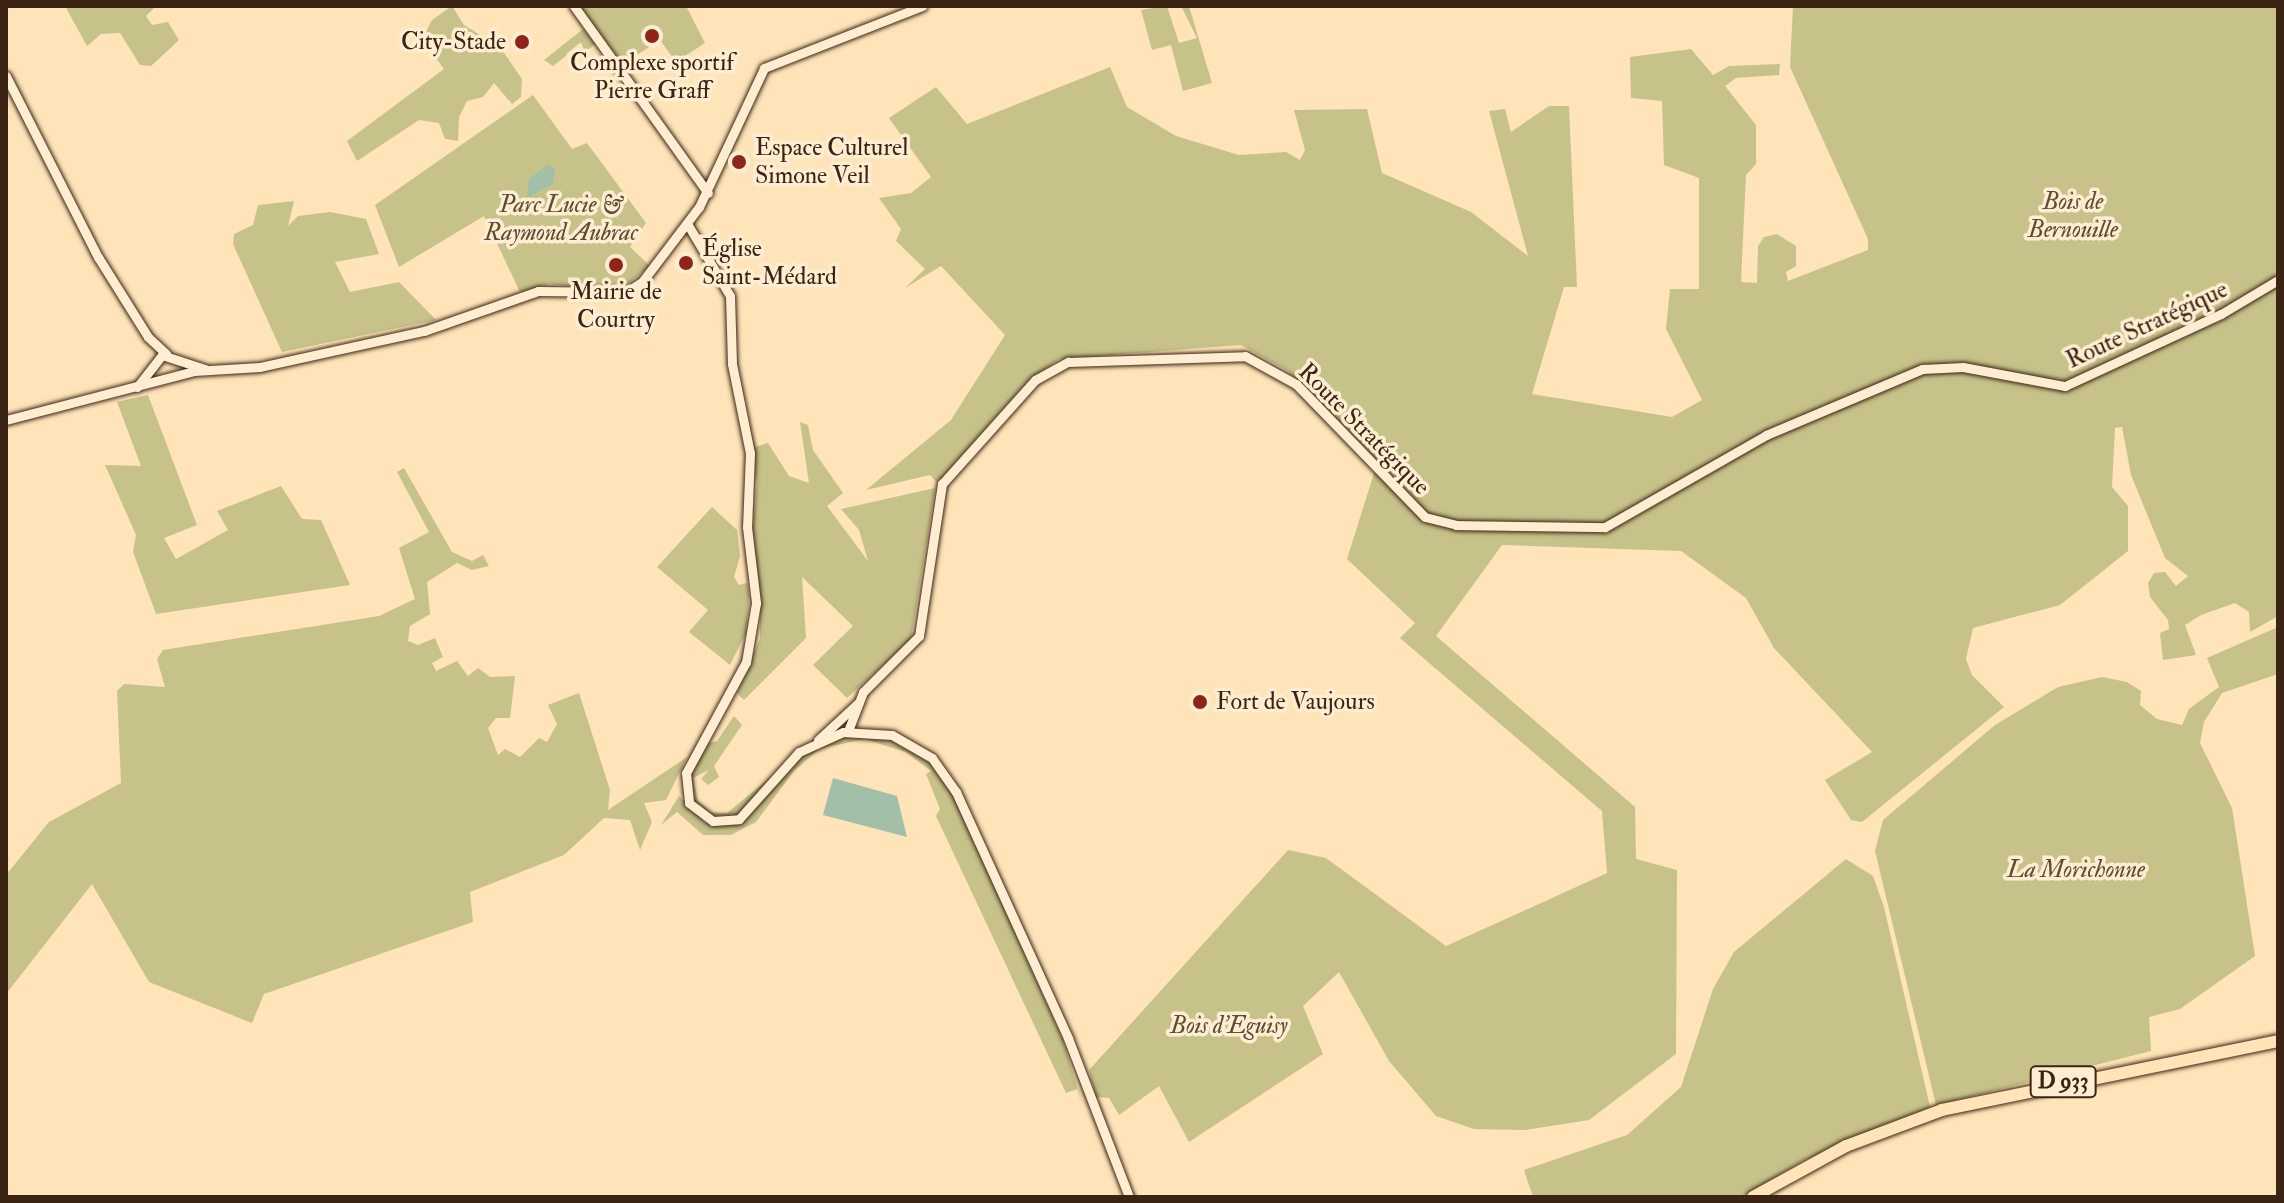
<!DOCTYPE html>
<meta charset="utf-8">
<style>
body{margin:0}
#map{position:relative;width:2284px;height:1203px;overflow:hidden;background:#fee4b8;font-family:"IM FELL Double Pica",serif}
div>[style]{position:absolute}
.green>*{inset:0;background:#c6c28a}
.water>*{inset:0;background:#a2bfa8}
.roads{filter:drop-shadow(0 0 2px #3c2414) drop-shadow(0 0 2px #3c2414)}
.secondary>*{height:9px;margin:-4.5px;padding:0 4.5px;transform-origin:4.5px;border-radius:4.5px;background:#feedd1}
.highway>*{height:12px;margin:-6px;padding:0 6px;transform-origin:6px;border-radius:6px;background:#fee4b8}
.dots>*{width:22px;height:22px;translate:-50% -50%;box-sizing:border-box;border:4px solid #feedd1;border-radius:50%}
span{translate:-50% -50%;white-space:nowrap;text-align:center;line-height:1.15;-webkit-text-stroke:7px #feedd1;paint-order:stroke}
.shield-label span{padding:2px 6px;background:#feedd1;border:2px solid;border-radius:6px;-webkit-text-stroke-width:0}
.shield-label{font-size:22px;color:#3c2414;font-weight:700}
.poi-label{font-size:24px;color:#3c2414}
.right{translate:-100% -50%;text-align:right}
.left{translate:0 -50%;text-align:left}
.park-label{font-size:24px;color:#5e4c32;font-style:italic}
.street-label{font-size:24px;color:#3c2414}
.frame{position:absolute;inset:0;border:8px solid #3c2414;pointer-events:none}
</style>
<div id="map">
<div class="green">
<i style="clip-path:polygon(65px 6px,156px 6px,146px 16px,152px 25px,168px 22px,179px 40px,151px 66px,140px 65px,120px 33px,101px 34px,87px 46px)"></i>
<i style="clip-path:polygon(452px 6px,464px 25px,500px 47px,522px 79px,521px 97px,512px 104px,494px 83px,483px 97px,467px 101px,459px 117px,458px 141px,445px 139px,439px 123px,419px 120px,357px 161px,347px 141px,444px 69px,422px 39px,432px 20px)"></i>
<i style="clip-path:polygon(579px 6px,686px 6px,705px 43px,676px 62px,660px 40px,623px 64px)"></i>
<i style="clip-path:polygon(1167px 6px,1179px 43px,1197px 38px,1181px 6px,1189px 6px,1212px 83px,1183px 91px,1171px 45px,1152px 50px,1141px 10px)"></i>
<i style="clip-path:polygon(1793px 6px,2278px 6px,2278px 616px,2250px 632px,2249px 612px,2235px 603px,2201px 615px,2185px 625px,2196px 655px,2163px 660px,2160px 633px,2169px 629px,2168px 620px,2150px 597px,2148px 583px,2154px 573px,2165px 572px,2176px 586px,2188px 576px,2165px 558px,2131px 475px,2122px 427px,2115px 428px,2112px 487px,2128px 506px,2128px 551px,2060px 605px,1973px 628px,1966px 659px,1972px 675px,2004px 707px,1862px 822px,1851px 820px,1825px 780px,1872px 752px,1774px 648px,1746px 598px,1681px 551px,1502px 545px,1436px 636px,1635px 807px,1636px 859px,1677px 870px,1676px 1054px,1589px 1120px,1525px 1130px,1474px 1129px,1436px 1116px,1389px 1061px,1339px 972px,1303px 1006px,1323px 1054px,1189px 1142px,1159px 1086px,1119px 1115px,1109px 1098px,1096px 1097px,1089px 1070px,1288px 850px,1326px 858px,1446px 946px,1607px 873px,1602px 811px,1400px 638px,1415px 623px,1347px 559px,1375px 470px,1288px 371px,1241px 345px,1059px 359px,1027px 382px,937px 483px,930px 475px,866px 490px,951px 420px,1005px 335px,941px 266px,905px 288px,925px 269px,896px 241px,901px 229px,879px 198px,911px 193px,931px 177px,889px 118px,936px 87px,967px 124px,1110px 67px,1127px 107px,1176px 136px,1239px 155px,1286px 152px,1300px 160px,1305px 150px,1294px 110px,1367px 109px,1382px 173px,1471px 212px,1528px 256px,1489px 111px,1505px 109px,1511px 132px,1549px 106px,1569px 106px,1577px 287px,1564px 287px,1532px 394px,1672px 417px,1702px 400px,1666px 329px,1670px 289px,1699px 289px,1699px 178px,1664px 165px,1662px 101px,1631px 98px,1630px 57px,1691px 49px,1713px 75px,1729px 66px,1780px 64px,1779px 75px,1736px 78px,1725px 86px,1756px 125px,1756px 164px,1746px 175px,1741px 282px,1757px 283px,1758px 246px,1764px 237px,1777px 234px,1796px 246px,1796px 266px,1786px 272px,1788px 281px,1868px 250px,1868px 239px,1790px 67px)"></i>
<i style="clip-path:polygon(583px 29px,595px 44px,585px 52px,581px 42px,566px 54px,562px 49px,567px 55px,553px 66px,544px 60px)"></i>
<i style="clip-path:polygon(533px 95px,572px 149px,587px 143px,646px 223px,630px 247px,650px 266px,621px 290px,549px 284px,520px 292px,484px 216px,399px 267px,375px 205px)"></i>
<i style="clip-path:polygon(294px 201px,288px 226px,298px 216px,330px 212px,366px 219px,379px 254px,335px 262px,350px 292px,399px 282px,436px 320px,282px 352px,233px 244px,234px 234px,253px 225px,258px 205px)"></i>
<i style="clip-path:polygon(733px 305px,739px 383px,755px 447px,768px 443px,789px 476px,809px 483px,800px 422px,808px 425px,813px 450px,843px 493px,827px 506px,868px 561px,859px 530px,841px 509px,935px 488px,911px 639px,847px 698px,813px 665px,853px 626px,802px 577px,806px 638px,744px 700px,737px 693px,760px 639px,760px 604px,750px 561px,757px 483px,737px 383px)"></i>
<i style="clip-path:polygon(148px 395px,197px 525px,164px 538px,176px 559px,228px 530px,217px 511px,281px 486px,302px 519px,321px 520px,350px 585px,156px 614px,133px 552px,136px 535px,105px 465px,141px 466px,117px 402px)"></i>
<i style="clip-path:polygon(404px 468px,452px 552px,472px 561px,483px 555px,489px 566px,472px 570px,457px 563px,427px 582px,430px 614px,410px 626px,408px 641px,418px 645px,435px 638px,443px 657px,432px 663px,436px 671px,457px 661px,468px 676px,478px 668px,490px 677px,515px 676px,510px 718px,496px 718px,488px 728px,498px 755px,505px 749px,520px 757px,539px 738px,547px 742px,557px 724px,548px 705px,579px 693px,610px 790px,608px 810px,687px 757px,666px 800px,644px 803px,652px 822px,640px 850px,630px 820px,604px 818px,564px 855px,470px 892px,473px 922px,264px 994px,252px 1023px,149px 982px,92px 884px,6px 994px,6px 875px,49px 822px,121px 783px,117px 691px,124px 684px,165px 687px,157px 659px,163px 650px,379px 616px,415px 599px,399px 548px,429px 532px,397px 472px)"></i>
<i style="clip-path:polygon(712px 507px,737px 530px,740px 556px,734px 577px,739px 585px,747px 583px,749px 595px,746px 633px,730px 665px,689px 632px,708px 610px,657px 567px)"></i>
<i style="clip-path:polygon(2278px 627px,2278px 674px,2222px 693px,2204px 722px,2200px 743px,2232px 808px,2255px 956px,2180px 1009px,2149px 1017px,2151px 1051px,1936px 1105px,1875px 851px,1883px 820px,1995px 725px,2058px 687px,2102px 677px,2127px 682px,2141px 691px,2140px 705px,2157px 719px,2182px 725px,2189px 709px,2219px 687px,2207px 658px)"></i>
<i style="clip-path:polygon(734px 716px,742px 725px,714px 766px,719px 777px,708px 785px,701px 779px,709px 770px,693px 778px,698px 801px,711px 812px,727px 813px,772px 776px,739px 815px,716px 819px,694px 805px,688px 777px,706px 744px,717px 741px)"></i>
<i style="clip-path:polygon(844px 736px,890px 738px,925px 756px,952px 791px,1063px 1040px,1082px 1103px,1077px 1089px,1066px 1093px,936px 816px,940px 809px,926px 774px,931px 771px,906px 752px,864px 739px,819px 749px,794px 771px,756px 822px,731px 835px,703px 835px,677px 812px,661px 825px,679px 796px,705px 823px,738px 823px,806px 751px)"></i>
<i style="clip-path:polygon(1846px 859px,1873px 876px,1884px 907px,1930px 1107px,1802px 1161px,1742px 1197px,1533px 1197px,1524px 1170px,1627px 1135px,1681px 1087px,1713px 989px,1734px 952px)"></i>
</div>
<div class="water">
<i style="clip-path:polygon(547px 165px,555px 169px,553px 184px,527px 198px,529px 179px)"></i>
<i style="clip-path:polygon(833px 778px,897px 796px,907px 837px,823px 815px)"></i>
</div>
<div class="roads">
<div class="secondary">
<i style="left:574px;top:6px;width:230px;rotate:54.4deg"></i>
<i style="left:6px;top:76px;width:203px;rotate:63.1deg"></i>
<i style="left:98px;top:257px;width:94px;rotate:58deg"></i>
<i style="left:148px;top:337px;width:25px;rotate:43deg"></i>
<i style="left:688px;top:225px;width:82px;rotate:59.4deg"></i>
<i style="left:730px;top:296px;width:68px;rotate:88.3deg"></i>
<i style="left:732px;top:364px;width:91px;rotate:78.6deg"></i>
<i style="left:750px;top:453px;width:74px;rotate:92.3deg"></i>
<i style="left:747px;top:527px;width:77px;rotate:83.2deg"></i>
<i style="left:756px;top:603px;width:60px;rotate:99.6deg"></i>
<i style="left:746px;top:662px;width:126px;rotate:118.4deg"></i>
<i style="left:686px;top:773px;width:30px;rotate:84deg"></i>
<i style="left:689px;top:803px;width:30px;rotate:37deg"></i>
<i style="left:713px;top:821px;width:26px;rotate:-4deg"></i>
<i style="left:739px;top:819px;width:90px;rotate:-48.2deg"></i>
<i style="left:799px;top:752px;width:48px;rotate:-24.4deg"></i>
<i style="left:843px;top:732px;width:49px;rotate:3.5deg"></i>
<i style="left:892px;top:735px;width:46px;rotate:29.9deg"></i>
<i style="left:932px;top:758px;width:42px;rotate:54.8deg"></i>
<i style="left:956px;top:792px;width:270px;rotate:65.5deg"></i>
<i style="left:1068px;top:1038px;width:170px;rotate:69deg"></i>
<i style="left:137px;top:387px;width:41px;rotate:-52deg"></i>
<i style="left:162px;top:355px;width:45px;rotate:18deg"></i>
<i style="left:6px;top:420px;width:194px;rotate:-14.6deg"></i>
<i style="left:194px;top:371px;width:66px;rotate:-3.5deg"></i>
<i style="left:260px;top:367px;width:168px;rotate:-12.4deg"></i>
<i style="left:424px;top:331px;width:121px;rotate:-19.3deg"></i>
<i style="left:538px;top:291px;width:88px;rotate:0.7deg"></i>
<i style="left:626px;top:292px;width:19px;rotate:-32deg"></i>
<i style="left:642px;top:282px;width:94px;rotate:-52.8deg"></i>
<i style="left:699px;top:207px;width:153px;rotate:-64.9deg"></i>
<i style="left:764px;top:68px;width:170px;rotate:-21.4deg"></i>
<i style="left:848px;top:731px;width:42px;rotate:-69deg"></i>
<i style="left:863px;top:692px;width:79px;rotate:-45deg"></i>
<i style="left:919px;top:636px;width:154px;rotate:-81.4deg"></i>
<i style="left:942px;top:484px;width:140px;rotate:-48.2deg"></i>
<i style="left:1035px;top:380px;width:38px;rotate:-29deg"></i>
<i style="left:1068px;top:362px;width:177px;rotate:-1.9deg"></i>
<i style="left:1245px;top:356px;width:58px;rotate:28.8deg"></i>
<i style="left:1296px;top:384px;width:185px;rotate:45.9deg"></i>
<i style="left:1425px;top:517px;width:32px;rotate:14deg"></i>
<i style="left:1456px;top:525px;width:149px;rotate:0.8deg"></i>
<i style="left:1605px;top:527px;width:185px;rotate:-29.7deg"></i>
<i style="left:1766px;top:435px;width:169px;rotate:-22.9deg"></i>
<i style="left:1922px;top:369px;width:41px;rotate:-2.8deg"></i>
<i style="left:1963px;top:367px;width:104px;rotate:10.6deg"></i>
<i style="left:2065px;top:386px;width:172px;rotate:-24.8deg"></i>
<i style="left:2221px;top:314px;width:66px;rotate:-30.8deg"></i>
<i style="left:818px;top:740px;width:56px;rotate:-42.8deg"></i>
</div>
<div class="highway">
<i style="left:1753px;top:1197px;width:106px;rotate:-28.7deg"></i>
<i style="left:1846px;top:1146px;width:103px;rotate:-20.6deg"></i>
<i style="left:1942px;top:1110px;width:343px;rotate:-11.6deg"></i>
</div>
</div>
<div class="dots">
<i style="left:652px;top:36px;background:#8f2418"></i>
<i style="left:522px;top:42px;background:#8f2418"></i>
<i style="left:739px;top:162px;background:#8f2418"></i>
<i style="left:686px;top:263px;background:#8f2418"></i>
<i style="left:616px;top:265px;background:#8f2418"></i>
<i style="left:1200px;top:702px;background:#8f2418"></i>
</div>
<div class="shield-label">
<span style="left:2063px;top:1082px">D 933</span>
</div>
<div class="poi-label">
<span class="right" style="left:506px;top:42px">City-Stade</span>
<span style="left:652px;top:77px">Complexe sportif<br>Pierre Graff</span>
<span class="left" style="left:755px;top:162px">Espace Culturel<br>Simone Veil</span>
<span class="left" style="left:702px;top:263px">Église<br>Saint-Médard</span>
<span style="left:616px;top:306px">Mairie de<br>Courtry</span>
<span class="left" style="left:1216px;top:702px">Fort de Vaujours</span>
</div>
<div class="park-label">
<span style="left:2073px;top:216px">Bois de<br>Bernouille</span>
<span style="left:561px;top:219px">Parc Lucie &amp;<br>Raymond Aubrac</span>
<span style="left:2076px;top:870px">La Morichonne</span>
<span style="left:1229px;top:1026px">Bois d'Eguisy</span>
</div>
<div class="street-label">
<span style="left:2147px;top:325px;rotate:-25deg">Route Stratégique</span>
<span style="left:1364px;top:429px;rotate:45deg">Route Stratégique</span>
</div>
<div class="frame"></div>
</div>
